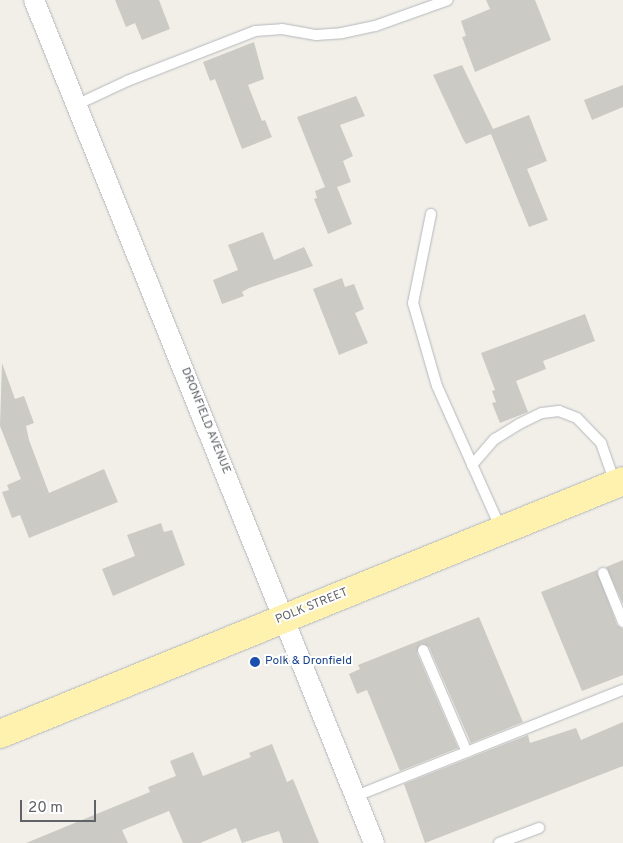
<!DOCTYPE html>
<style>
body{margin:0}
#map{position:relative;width:623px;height:843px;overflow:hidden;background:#f1efe8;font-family:Overpass,sans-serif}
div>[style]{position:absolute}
.building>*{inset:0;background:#cccac5}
.roads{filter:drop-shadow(0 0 1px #b5b8bc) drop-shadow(0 0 1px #b5b8bc)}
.lane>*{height:10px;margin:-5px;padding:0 5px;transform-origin:5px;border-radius:5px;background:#fff}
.street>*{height:20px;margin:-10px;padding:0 10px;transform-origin:10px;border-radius:10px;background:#fff}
.primary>*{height:28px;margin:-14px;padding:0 14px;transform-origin:14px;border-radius:14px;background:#fff2af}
.dots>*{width:14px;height:14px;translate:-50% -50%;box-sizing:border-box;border:2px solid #fff;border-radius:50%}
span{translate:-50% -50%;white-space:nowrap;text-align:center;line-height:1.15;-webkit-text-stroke:4px #fff;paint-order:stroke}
.street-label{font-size:12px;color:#5f6368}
.transit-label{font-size:12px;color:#164399}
.left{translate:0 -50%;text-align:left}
.scale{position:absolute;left:20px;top:800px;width:76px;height:22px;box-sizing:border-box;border:2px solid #5f6368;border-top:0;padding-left:6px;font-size:15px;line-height:18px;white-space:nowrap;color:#5f6368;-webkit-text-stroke:4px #fff;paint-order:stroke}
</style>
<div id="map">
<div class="building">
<i style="clip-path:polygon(115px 0,159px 0,170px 29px,142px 40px,135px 23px,126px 27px)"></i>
<i style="clip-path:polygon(486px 0,535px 0,551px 40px,475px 72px,462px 37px,466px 36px,461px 21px,490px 9px)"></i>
<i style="clip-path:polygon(254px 42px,264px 79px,248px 85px,262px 121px,265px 120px,272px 137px,242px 149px,215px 79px,210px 81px,203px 62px)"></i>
<i style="clip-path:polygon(462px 65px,493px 129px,529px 115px,547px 161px,527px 169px,548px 220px,529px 227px,491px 134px,466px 144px,463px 139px,433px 75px)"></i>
<i style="clip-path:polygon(623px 85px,623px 107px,592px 120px,584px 100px)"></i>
<i style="clip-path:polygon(356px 96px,365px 116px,340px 125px,353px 156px,343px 161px,351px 182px,337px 187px,352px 224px,328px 234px,314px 199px,317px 198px,315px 191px,325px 187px,297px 117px)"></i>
<i style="clip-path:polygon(263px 232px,274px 260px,304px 247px,313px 266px,249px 288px,242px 292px,244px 296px,222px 304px,213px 280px,238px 270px,228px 245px)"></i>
<i style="clip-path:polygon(342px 278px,345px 287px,354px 284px,364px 309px,355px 313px,368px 343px,339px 355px,313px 289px)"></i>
<i style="clip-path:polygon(585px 314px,595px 341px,543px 361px,546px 369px,516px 381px,528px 412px,500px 423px,492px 403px,496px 402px,492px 391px,495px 390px,481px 353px)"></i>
<i style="clip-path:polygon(2px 363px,15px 399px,24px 396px,34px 423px,26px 426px,29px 440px,49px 493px,104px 469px,118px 502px,29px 538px,20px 515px,12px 518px,2px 492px,9px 490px,7px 485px,21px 479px,0 426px)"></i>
<i style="clip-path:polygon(161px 523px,164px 532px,172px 530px,185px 565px,113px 596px,102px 569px,135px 556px,127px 535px)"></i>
<i style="clip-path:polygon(623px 560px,623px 604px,606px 567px)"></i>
<i style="clip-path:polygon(597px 570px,617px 625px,623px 629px,623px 675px,582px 691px,541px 592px)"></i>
<i style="clip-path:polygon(479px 617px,523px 722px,471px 743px,429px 647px,421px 644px,417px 653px,458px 748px,400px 771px,367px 690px,357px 694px,349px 674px,360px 669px,358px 665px)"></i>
<i style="clip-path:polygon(623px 722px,623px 766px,425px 843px,404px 784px,528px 735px,530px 743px,576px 728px,581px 740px)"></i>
<i style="clip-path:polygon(272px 744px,287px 782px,293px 779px,319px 843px,283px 843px,279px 831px,242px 843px,236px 828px,200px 843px,183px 843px,169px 811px,122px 830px,128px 843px,26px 843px,150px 792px,148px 787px,176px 776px,170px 761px,193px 752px,203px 776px,251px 757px,249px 753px)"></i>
</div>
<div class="roads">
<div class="lane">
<i style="left:76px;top:105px;width:56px;rotate:-25.2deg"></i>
<i style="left:127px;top:81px;width:137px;rotate:-21.3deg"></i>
<i style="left:255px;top:31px;width:27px;rotate:-4deg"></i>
<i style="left:282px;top:29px;width:35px;rotate:10deg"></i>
<i style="left:316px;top:35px;width:26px;rotate:-4deg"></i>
<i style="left:342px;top:33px;width:34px;rotate:-12deg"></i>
<i style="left:375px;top:26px;width:77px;rotate:-19.6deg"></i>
<i style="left:431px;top:214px;width:91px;rotate:101.4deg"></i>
<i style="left:413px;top:303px;width:86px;rotate:73.9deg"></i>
<i style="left:437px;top:386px;width:157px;rotate:65.9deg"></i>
<i style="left:472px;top:465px;width:35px;rotate:-49deg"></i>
<i style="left:495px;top:439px;width:28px;rotate:-32deg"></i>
<i style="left:519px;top:424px;width:25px;rotate:-26deg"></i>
<i style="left:542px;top:413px;width:17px;rotate:-7deg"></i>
<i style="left:559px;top:411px;width:19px;rotate:21deg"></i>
<i style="left:577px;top:418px;width:35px;rotate:46deg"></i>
<i style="left:601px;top:443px;width:42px;rotate:70.7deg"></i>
<i style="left:603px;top:573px;width:53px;rotate:67.8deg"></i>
<i style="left:423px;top:650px;width:111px;rotate:66.7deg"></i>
<i style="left:356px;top:796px;width:287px;rotate:-21.7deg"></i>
<i style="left:499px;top:843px;width:43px;rotate:-20.6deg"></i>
</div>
<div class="street">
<i style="left:34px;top:0;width:909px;rotate:68.03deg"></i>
</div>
<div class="primary">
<i style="left:0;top:734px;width:672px;rotate:-22.1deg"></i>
</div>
</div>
<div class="dots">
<i style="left:255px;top:662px;background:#1a4fb4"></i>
</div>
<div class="street-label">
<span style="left:205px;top:421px;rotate:68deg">DRONFIELD AVENUE</span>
<span style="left:312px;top:607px;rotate:-22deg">POLK STREET</span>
</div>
<div class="transit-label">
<span class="left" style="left:265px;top:662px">Polk &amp; Dronfield</span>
</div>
<div class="scale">20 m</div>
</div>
